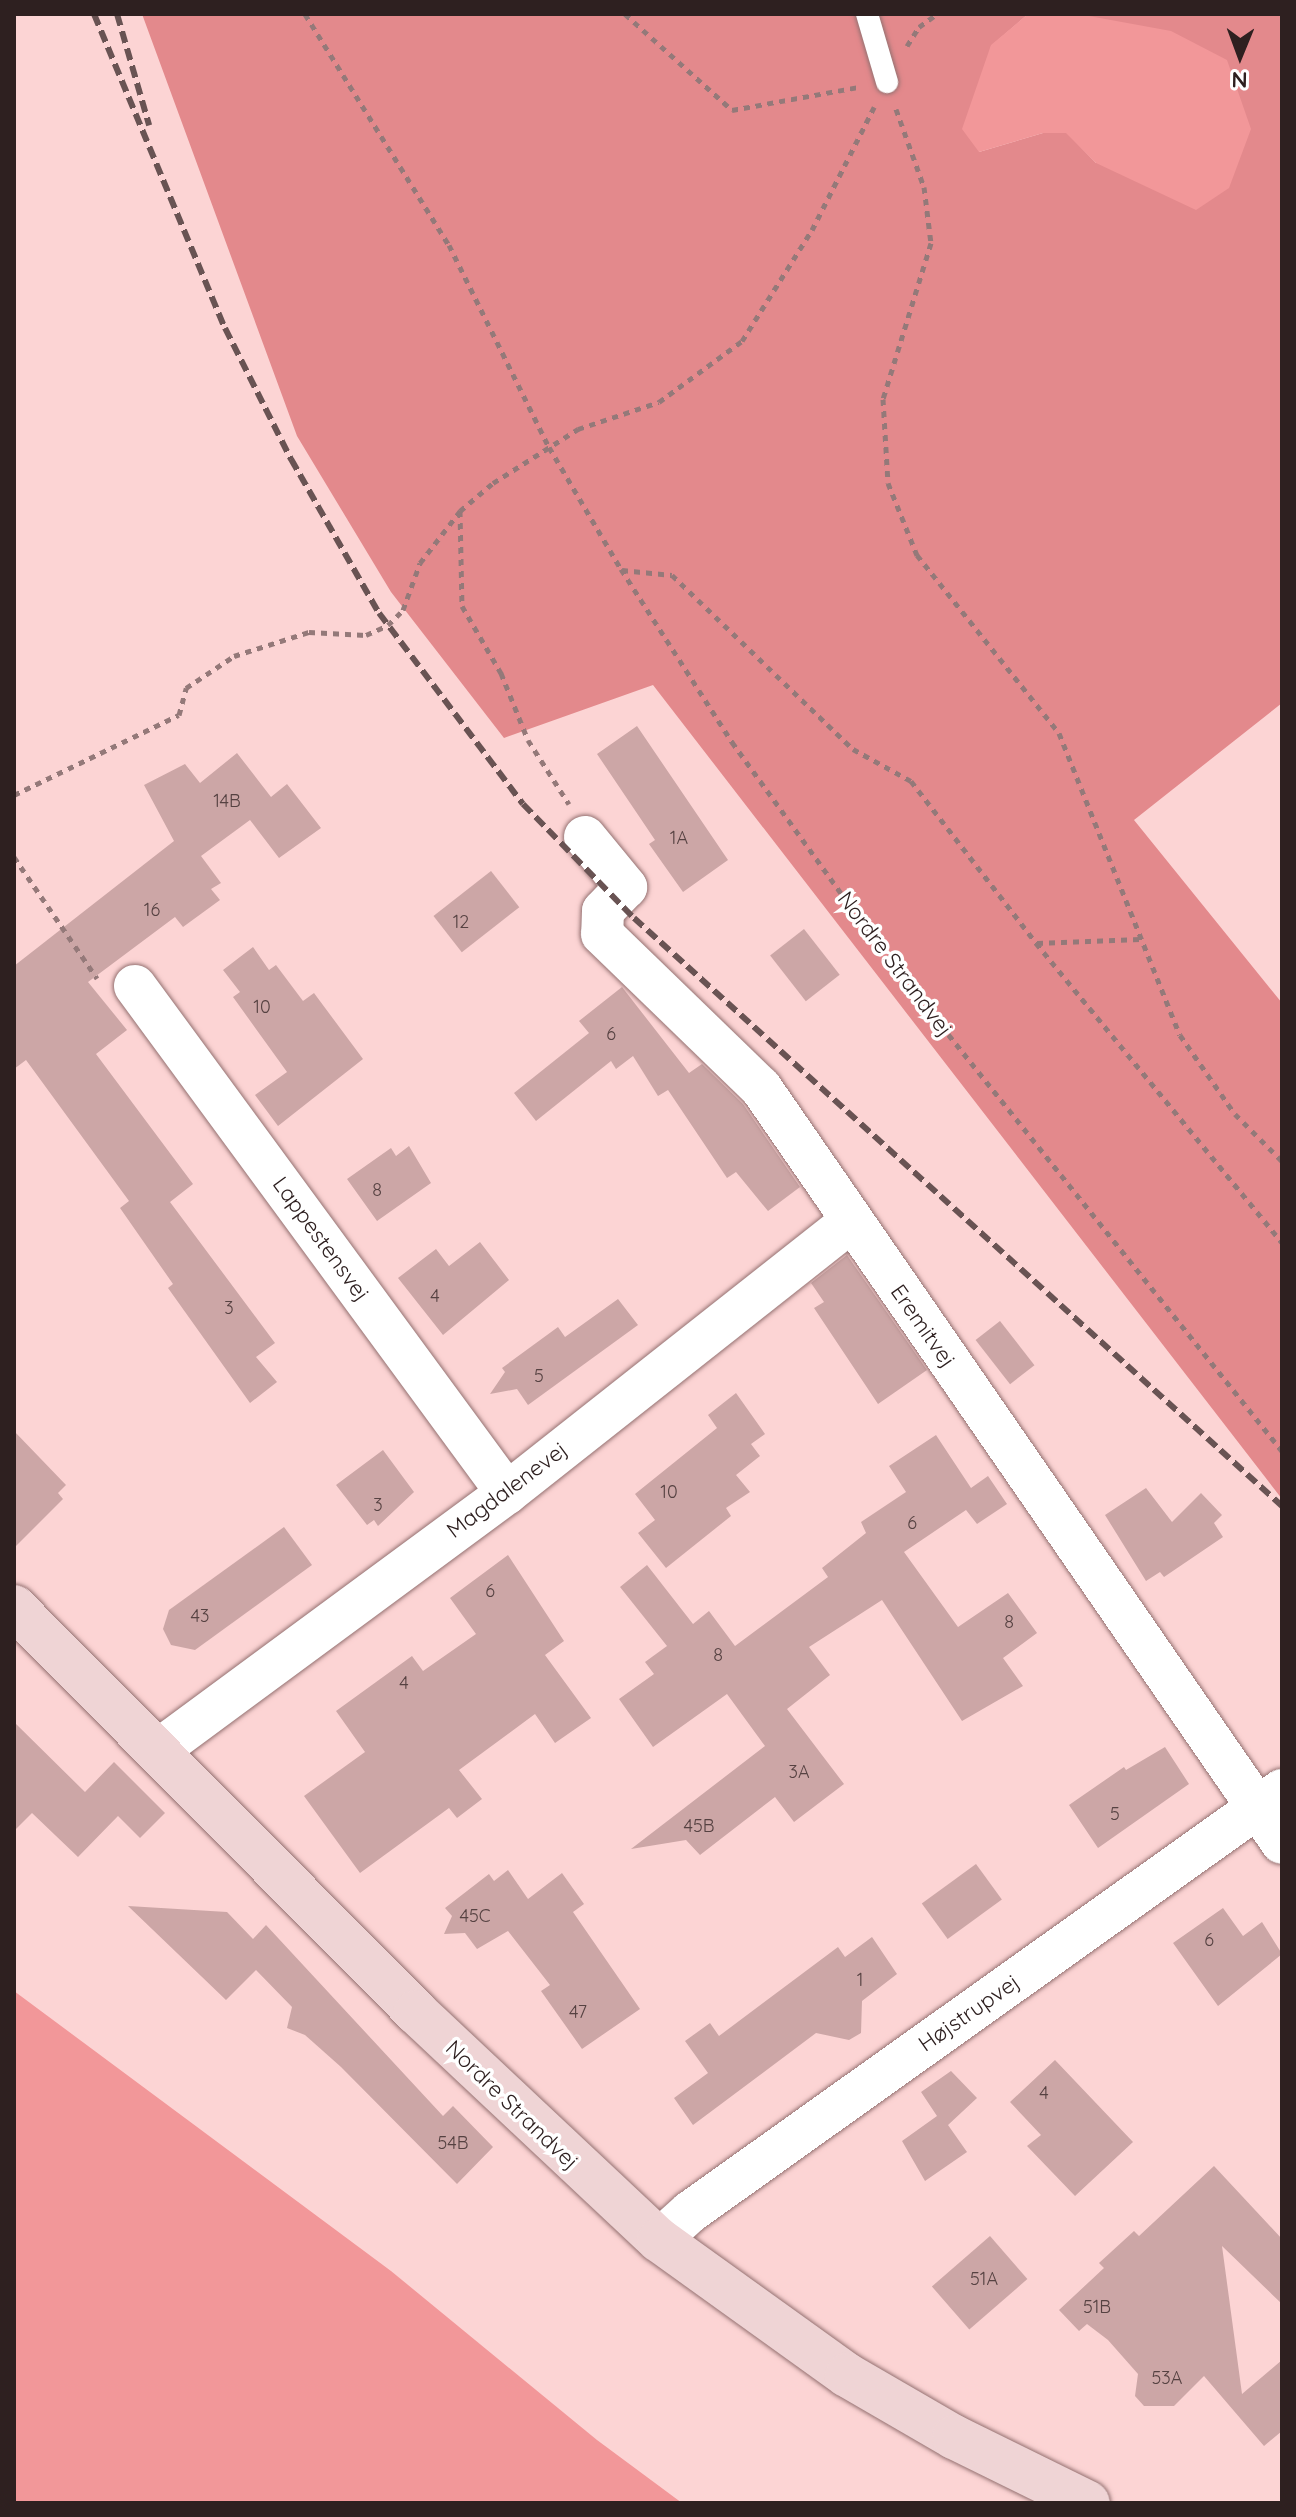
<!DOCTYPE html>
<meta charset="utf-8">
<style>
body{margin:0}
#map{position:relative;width:1296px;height:2517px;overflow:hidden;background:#fcd4d4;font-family:Quicksand,sans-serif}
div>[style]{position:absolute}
.forest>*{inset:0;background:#e3898c}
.water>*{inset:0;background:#f29799}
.building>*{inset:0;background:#cca6a6;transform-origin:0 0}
.path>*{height:5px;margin-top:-2.5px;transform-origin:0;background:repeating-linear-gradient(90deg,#947979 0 6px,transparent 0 12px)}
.roads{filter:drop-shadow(0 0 2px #947171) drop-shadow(0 0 2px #947171)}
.lane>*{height:22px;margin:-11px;padding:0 11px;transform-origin:11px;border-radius:11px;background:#fff}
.street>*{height:42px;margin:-21px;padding:0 21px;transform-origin:21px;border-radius:21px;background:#fff}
.secondary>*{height:44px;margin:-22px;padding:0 22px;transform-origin:22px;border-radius:22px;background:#efd4d5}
.rail>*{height:6px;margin-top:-3px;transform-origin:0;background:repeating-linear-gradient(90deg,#695353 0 12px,transparent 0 18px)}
span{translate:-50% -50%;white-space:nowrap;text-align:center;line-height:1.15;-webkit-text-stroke:7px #fff;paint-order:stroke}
.number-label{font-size:18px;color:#564242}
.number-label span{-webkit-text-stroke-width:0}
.street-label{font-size:22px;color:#2e2020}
.frame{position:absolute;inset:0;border:16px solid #2e2020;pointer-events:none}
.north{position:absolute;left:1200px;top:16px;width:80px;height:80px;-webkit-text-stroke:6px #fff;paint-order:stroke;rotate:181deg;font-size:22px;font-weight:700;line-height:32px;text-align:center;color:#2e2020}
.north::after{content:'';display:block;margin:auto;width:28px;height:36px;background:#2e2020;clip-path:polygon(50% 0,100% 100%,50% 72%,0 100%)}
</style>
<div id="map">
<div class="forest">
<i style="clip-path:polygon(142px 14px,1028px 14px,991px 46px,979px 152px,1043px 133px,1067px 133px,1096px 163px,1114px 23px,1078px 14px,1282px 14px,1282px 703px,1134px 820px,1282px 1003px,1282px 1499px,653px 685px,504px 738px,391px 592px,297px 436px)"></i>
</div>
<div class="water">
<i style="clip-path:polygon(1028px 14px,1078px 14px,1171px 31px,1227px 60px,1251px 129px,1229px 188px,1196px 210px,1096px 163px,1066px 133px,1043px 133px,979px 152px,962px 129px,991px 45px)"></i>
<i style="clip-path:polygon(14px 1991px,391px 2271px,597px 2440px,682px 2503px,14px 2503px)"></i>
</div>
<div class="building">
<i style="clip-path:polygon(637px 726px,728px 860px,683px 892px,649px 844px,655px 840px,597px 754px)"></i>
<i style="clip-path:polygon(237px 753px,271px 797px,287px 784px,321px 828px,279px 858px,250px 820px,201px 856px,221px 883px,211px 889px,220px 900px,183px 927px,175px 917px,88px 982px,127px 1030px,96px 1054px,193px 1184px,170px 1202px,275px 1343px,256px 1357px,277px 1382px,250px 1403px,168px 1288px,173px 1284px,120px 1208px,129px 1201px,26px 1060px,14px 1069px,14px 966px,174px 841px,144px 785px,185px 764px,200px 783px)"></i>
<i style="left:491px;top:871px;width:46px;height:73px;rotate:52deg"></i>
<i style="left:804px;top:929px;width:58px;height:43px;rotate:52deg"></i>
<i style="clip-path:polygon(253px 947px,269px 970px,276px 965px,303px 1001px,314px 993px,363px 1059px,278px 1126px,255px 1095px,287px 1072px,233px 997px,240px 992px,223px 970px)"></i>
<i style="clip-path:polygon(622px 987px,689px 1073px,702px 1064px,743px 1104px,800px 1187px,768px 1211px,736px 1172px,727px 1178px,668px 1090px,658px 1096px,633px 1056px,616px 1069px,611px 1061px,536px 1121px,514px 1093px,589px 1033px,579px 1021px)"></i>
<i style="clip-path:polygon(409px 1146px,431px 1183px,377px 1221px,347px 1179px,391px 1148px,396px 1156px)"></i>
<i style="clip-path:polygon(480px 1242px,509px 1280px,443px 1335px,398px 1278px,436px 1249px,449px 1266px)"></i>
<i style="clip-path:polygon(847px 1255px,927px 1370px,878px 1404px,814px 1308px,824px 1302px,811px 1283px)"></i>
<i style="clip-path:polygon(618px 1299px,638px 1325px,528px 1405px,517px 1389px,490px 1394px,505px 1372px,502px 1368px,558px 1327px,565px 1337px)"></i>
<i style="left:1000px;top:1321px;width:56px;height:31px;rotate:52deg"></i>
<i style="clip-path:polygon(736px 1393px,765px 1434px,751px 1444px,760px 1456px,736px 1475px,750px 1492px,726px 1508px,731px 1516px,666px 1568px,638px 1533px,655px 1520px,635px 1494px,717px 1428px,708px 1415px)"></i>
<i style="clip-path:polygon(14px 1431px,66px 1485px,58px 1493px,63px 1499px,14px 1548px)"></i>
<i style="clip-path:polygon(936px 1435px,971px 1488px,988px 1476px,1007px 1504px,977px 1524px,966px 1510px,904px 1552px,958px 1627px,1008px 1593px,1037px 1633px,1003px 1658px,1023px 1686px,962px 1721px,882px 1600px,809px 1647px,830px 1675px,787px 1709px,844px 1784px,794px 1822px,775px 1797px,700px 1855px,686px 1840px,631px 1849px,765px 1746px,727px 1694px,653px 1747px,619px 1699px,654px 1674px,645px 1662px,667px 1646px,620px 1587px,647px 1565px,693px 1624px,709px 1611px,735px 1646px,828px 1577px,822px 1568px,866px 1533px,861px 1522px,906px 1492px,889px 1466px)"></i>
<i style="clip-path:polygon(383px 1450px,414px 1492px,378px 1526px,374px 1520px,367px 1525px,336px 1485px)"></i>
<i style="clip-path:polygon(1146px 1488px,1172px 1522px,1201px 1493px,1222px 1515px,1214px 1523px,1223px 1537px,1164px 1577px,1160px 1572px,1146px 1581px,1105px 1515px)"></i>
<i style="clip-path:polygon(284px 1527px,312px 1565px,195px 1650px,171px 1645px,163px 1629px,169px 1610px)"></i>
<i style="clip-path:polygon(508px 1555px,564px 1641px,545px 1655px,591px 1718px,555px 1743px,535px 1714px,459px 1770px,482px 1799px,457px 1818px,449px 1808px,360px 1873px,304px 1796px,365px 1752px,336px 1711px,412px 1656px,423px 1671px,476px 1634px,450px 1598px)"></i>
<i style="clip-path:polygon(14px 1722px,85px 1792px,114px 1762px,165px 1813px,140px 1838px,118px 1816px,78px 1857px,32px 1813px,14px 1831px)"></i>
<i style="clip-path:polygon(1165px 1747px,1189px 1784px,1098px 1848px,1069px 1805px,1124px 1767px,1126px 1770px)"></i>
<i style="left:976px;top:1864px;width:44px;height:67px;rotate:54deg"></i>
<i style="clip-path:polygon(508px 1870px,528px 1899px,562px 1873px,584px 1904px,573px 1912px,640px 2009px,582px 2049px,541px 1991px,550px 1985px,508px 1931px,477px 1949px,465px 1933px,444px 1934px,452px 1916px,445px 1908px,489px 1874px,494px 1881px)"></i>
<i style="clip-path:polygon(128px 1906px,227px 1912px,253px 1939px,266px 1925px,443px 2116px,453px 2106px,493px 2147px,457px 2184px,341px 2067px,305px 2035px,287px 2028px,292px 2007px,256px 1970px,226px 2000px)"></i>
<i style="clip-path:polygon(1223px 1908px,1243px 1936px,1262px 1922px,1282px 1954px,1218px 2006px,1173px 1943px)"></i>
<i style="clip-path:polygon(872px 1937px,897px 1974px,862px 2001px,861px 2033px,849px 2040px,816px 2033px,693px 2125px,674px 2098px,708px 2073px,685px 2041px,710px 2023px,719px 2036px,838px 1947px,845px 1957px)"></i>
<i style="clip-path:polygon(1055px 2060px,1133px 2142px,1075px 2196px,1027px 2146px,1041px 2135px,1010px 2102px)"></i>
<i style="clip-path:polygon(951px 2071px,977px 2098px,948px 2125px,967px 2152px,925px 2181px,902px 2141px,937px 2116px,921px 2092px)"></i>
<i style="clip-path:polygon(1214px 2166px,1282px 2239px,1282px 2304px,1222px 2246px,1242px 2394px,1282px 2360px,1282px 2431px,1264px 2446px,1204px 2376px,1174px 2406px,1144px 2406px,1135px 2396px,1138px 2374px,1108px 2340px,1087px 2324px,1079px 2331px,1059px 2310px,1104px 2268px,1099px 2263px,1134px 2231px,1139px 2236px)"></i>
<i style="left:990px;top:2236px;width:57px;height:77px;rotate:49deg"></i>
</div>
<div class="path">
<i style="left:305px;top:14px;width:272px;rotate:58.1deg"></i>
<i style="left:449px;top:245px;width:225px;rotate:63.7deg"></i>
<i style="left:549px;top:447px;width:142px;rotate:59.5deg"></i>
<i style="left:621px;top:569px;width:206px;rotate:57.3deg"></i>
<i style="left:732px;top:742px;width:280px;rotate:54.2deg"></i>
<i style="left:896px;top:969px;width:618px;rotate:51.31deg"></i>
<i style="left:625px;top:14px;width:144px;rotate:41.9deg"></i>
<i style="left:732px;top:110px;width:128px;rotate:-10.3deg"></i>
<i style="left:907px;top:46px;width:22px;rotate:-58deg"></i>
<i style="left:919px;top:27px;width:22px;rotate:-36deg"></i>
<i style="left:896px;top:109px;width:83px;rotate:70.3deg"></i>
<i style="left:924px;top:187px;width:56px;rotate:82.9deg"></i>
<i style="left:931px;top:243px;width:163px;rotate:107.1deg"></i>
<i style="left:883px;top:399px;width:84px;rotate:86.6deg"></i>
<i style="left:888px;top:483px;width:78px;rotate:68.1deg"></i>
<i style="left:917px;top:555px;width:228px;rotate:51.4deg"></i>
<i style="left:1059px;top:733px;width:325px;rotate:68.2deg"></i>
<i style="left:1180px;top:1035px;width:96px;rotate:55.2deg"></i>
<i style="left:1235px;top:1114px;width:66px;rotate:45deg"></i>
<i style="left:460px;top:511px;width:95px;rotate:88.8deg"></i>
<i style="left:462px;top:606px;width:78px;rotate:59.8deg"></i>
<i style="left:501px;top:673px;width:72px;rotate:68.1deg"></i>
<i style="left:528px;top:740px;width:76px;rotate:57.4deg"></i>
<i style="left:622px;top:570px;width:50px;rotate:5.7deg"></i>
<i style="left:672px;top:575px;width:251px;rotate:43.9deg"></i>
<i style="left:853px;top:749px;width:66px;rotate:28.9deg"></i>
<i style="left:911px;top:781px;width:205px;rotate:52.3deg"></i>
<i style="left:1036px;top:943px;width:387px;rotate:50.6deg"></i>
<i style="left:14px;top:795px;width:183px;rotate:-25.9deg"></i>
<i style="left:179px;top:715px;width:28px;rotate:-75deg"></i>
<i style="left:186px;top:688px;width:58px;rotate:-33.7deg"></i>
<i style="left:234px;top:656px;width:79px;rotate:-17.7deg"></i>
<i style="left:309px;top:632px;width:57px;rotate:3deg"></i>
<i style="left:366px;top:635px;width:24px;rotate:-24deg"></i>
<i style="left:388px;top:625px;width:21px;rotate:-45deg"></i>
<i style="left:403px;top:610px;width:50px;rotate:-70.1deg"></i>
<i style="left:420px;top:563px;width:66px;rotate:-52.4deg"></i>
<i style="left:460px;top:511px;width:43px;rotate:-40.3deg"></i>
<i style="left:493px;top:483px;width:101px;rotate:-32.4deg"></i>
<i style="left:578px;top:429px;width:85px;rotate:-18.4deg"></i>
<i style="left:659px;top:402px;width:103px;rotate:-36.3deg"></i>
<i style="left:742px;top:341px;width:131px;rotate:-57.8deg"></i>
<i style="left:812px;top:230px;width:138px;rotate:-63.2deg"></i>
<i style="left:14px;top:857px;width:147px;rotate:55.6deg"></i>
<i style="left:1037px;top:943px;width:103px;rotate:-2.2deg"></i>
</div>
<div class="roads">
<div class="lane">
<i style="left:867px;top:14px;width:71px;rotate:73.6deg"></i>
</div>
<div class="street">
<i style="left:585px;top:837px;width:65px;rotate:50.6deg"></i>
<i style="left:626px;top:887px;width:33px;rotate:134deg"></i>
<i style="left:603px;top:911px;width:23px;rotate:92deg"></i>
<i style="left:602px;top:934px;width:221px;rotate:44.1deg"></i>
<i style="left:761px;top:1088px;width:917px;rotate:55.39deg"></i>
<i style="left:135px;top:986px;width:629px;rotate:53.73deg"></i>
<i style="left:157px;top:1751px;width:435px;rotate:-36.4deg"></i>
<i style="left:507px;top:1493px;width:439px;rotate:-38.3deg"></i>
<i style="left:659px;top:2240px;width:42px;rotate:-42.1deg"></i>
<i style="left:690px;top:2212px;width:727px;rotate:-35.48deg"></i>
</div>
<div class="secondary">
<i style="left:14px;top:1607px;width:571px;rotate:45.21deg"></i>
<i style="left:416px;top:2012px;width:333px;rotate:43.2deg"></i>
<i style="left:659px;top:2240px;width:231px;rotate:35.7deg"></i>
<i style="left:847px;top:2375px;width:124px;rotate:30.1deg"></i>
<i style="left:954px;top:2437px;width:149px;rotate:26.2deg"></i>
</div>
</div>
<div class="rail">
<i style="left:94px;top:14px;width:340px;rotate:67.4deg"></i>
<i style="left:225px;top:328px;width:147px;rotate:63.3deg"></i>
<i style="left:291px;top:459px;width:177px;rotate:60.3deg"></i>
<i style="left:379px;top:613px;width:239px;rotate:53deg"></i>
<i style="left:523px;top:804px;width:159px;rotate:45.8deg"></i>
<i style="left:634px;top:918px;width:875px;rotate:42.22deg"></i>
<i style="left:117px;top:14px;width:116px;rotate:73.9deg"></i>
</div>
<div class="number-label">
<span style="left:227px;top:801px">14B</span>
<span style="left:679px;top:838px">1A</span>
<span style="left:152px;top:910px">16</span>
<span style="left:461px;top:922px">12</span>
<span style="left:262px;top:1007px">10</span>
<span style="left:611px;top:1034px">6</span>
<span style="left:377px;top:1190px">8</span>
<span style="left:435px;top:1296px">4</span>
<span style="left:229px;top:1308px">3</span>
<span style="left:539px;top:1376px">5</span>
<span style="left:669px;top:1492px">10</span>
<span style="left:378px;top:1505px">3</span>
<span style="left:912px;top:1523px">6</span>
<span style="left:490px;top:1591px">6</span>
<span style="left:200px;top:1616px">43</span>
<span style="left:1009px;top:1622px">8</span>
<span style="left:718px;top:1655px">8</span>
<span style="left:404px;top:1683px">4</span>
<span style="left:799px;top:1772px">3A</span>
<span style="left:1115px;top:1814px">5</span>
<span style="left:699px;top:1826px">45B</span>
<span style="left:475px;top:1916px">45C</span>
<span style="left:1209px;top:1940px">6</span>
<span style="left:860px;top:1980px">1</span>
<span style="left:578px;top:2012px">47</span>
<span style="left:1044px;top:2093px">4</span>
<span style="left:453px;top:2143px">54B</span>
<span style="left:984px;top:2279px">51A</span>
<span style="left:1097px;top:2307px">51B</span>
<span style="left:1167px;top:2378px">53A</span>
</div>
<div class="street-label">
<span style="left:895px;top:964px;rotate:53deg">Nordre Strandvej</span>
<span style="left:321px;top:1239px;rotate:54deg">Lappestensvej</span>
<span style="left:923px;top:1326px;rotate:55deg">Eremitvej</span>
<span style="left:507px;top:1490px;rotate:-37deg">Magdalenevej</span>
<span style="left:969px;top:2013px;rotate:-35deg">Højstrupvej</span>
<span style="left:512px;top:2105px;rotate:44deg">Nordre Strandvej</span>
</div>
<div class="frame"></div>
<div class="north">N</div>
</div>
